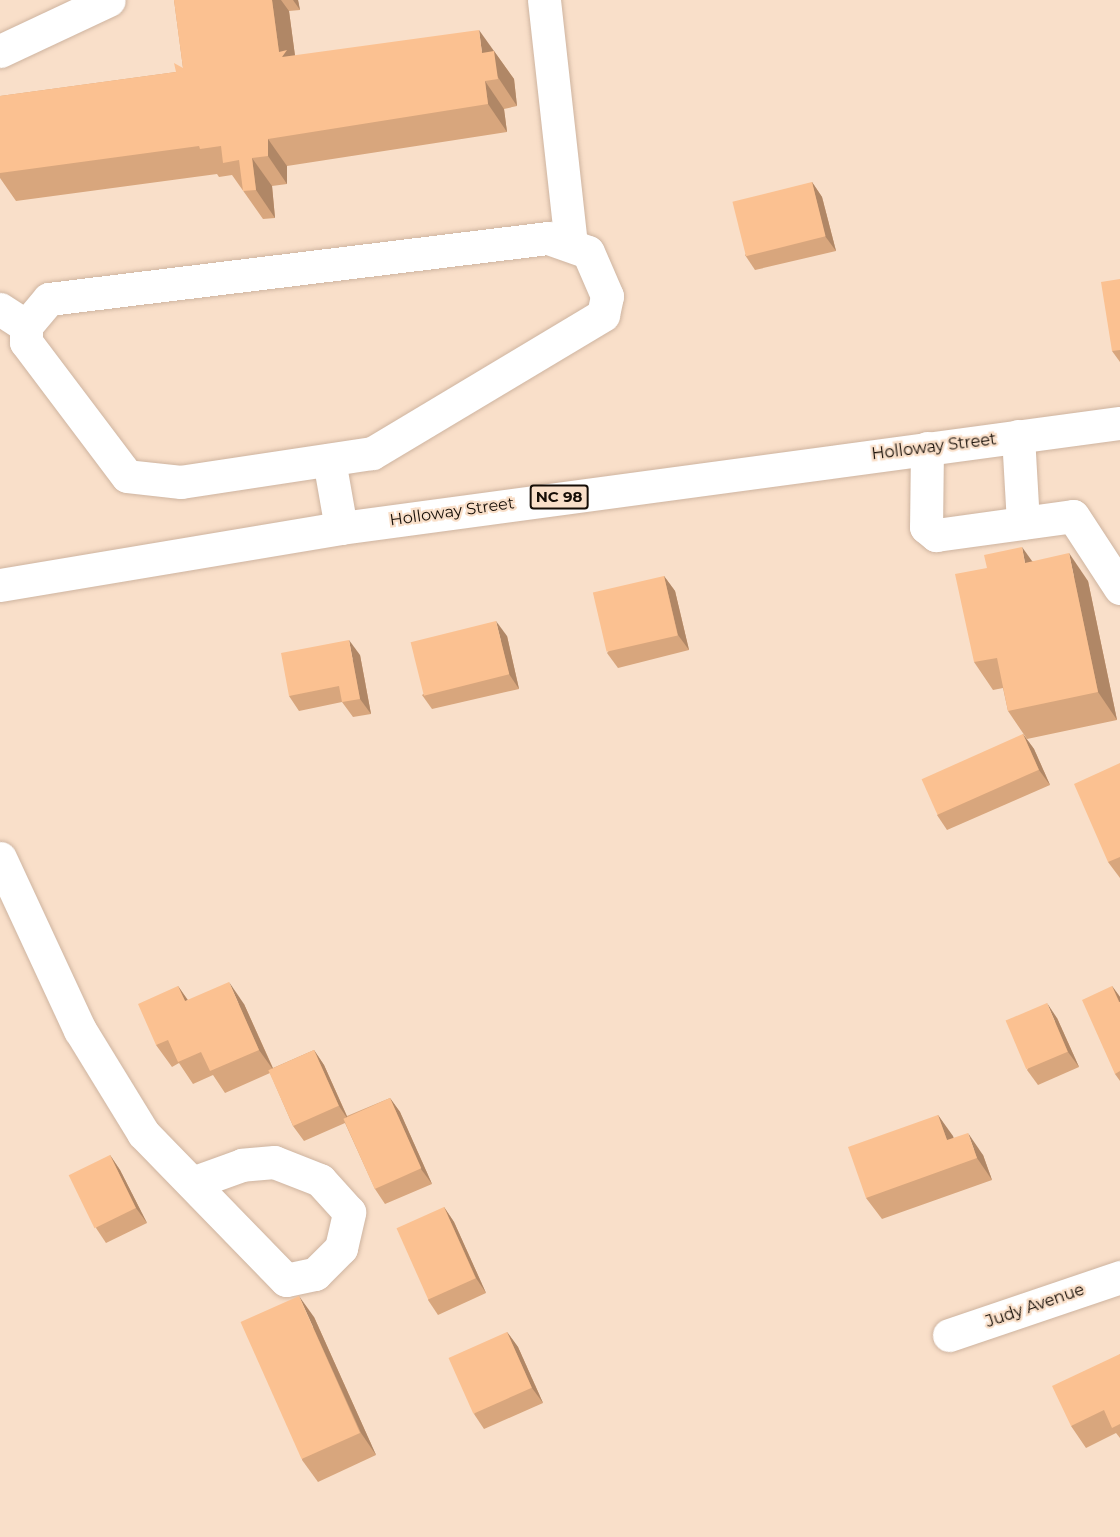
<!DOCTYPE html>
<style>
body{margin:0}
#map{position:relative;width:1120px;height:1537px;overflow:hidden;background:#f9dfc9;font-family:Montserrat,sans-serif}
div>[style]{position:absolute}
.roads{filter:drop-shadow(0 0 2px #ceb4a0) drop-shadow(0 0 2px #ceb4a0)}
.minor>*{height:33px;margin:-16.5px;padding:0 16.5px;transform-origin:16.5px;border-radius:16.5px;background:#fff}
.highway>*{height:33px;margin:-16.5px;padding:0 16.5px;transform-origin:16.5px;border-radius:16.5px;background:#fff}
.wall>*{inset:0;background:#d8a67d}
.shaded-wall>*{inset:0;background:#b08766}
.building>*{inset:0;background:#fbc191;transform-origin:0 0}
span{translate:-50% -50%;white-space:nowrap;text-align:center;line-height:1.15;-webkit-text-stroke:4.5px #f9dfc9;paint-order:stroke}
.shield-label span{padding:2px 4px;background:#f9dfc9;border:2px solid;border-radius:4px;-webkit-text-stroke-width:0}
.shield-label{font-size:15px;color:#150d06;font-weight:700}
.street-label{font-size:16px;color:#150d06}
</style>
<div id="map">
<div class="roads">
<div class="minor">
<i style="left:544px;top:0;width:244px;rotate:83.7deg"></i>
<i style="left:0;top:51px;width:120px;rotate:-25.1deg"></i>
<i style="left:548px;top:238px;width:42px;rotate:19.3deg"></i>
<i style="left:588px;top:252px;width:48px;rotate:66.6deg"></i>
<i style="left:607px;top:296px;width:19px;rotate:102deg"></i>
<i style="left:603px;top:315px;width:269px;rotate:149.1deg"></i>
<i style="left:372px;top:453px;width:193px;rotate:171.4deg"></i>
<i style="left:181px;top:482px;width:54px;rotate:-173.7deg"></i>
<i style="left:127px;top:476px;width:168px;rotate:-127deg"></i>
<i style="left:26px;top:342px;width:16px;rotate:-90deg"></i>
<i style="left:26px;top:326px;width:35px;rotate:-50deg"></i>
<i style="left:49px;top:299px;width:503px;rotate:-6.97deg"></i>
<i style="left:0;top:309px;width:31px;rotate:33deg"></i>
<i style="left:1018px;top:436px;width:87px;rotate:86.7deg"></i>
<i style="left:927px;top:448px;width:79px;rotate:90.7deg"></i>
<i style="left:926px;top:527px;width:13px;rotate:39deg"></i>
<i style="left:936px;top:535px;width:138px;rotate:-7.9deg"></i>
<i style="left:1073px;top:516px;width:86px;rotate:56.9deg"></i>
<i style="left:329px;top:460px;width:69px;rotate:80deg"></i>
<i style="left:0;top:858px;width:190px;rotate:65.1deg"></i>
<i style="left:80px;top:1030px;width:121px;rotate:58.5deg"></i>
<i style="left:143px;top:1133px;width:205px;rotate:45.8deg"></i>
<i style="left:286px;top:1280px;width:30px;rotate:-12deg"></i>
<i style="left:315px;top:1274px;width:37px;rotate:-45deg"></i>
<i style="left:341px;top:1248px;width:37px;rotate:-77deg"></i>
<i style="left:349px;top:1212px;width:43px;rotate:-132.2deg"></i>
<i style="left:320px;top:1180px;width:49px;rotate:-158.6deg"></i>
<i style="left:274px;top:1162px;width:32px;rotate:175deg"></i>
<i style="left:242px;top:1165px;width:53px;rotate:160.2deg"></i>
<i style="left:949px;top:1335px;width:181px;rotate:-18.7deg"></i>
</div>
<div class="highway">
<i style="left:0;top:585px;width:346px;rotate:-9.5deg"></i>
<i style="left:341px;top:528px;width:786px;rotate:-7.68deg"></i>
</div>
</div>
<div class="wall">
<i style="clip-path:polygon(174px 0,298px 0,300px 10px,289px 11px,295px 56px,494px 51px,514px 79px,517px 106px,504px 109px,507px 132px,287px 166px,287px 184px,272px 186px,275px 218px,263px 219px,232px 175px,219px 177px,217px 174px,16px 201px,0 178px,0 96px,176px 72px,183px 68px)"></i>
<i style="clip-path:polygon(812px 182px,822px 197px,836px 251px,755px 270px,745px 255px)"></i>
<i style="clip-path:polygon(1120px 279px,1120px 362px,1112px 351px)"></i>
<i style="clip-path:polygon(1032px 561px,1088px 581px,1117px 720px,1027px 739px,1008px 711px,1003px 688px,993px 690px,974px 662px)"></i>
<i style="clip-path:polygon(664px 576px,675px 591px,689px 650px,618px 668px,607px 653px)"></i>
<i style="clip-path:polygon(507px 636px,519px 689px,432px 709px,422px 695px)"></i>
<i style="clip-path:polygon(360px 655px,371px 714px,353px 717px,342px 702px,299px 711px,289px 696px)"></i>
<i style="clip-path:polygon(1023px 734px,1034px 749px,1050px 785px,947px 830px,937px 815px)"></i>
<i style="clip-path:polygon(1120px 763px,1120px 878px,1108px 862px)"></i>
<i style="clip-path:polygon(178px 986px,188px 1000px,244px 1004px,273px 1068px,314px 1050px,324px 1065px,347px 1116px,390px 1098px,400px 1112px,432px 1184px,385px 1204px,375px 1189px,345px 1123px,304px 1141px,293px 1126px,270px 1073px,225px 1093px,213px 1075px,193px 1084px,179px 1063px,172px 1067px,156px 1045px)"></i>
<i style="clip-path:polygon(1112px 986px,1120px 997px,1120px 1081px,1115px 1074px)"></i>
<i style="clip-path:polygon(1057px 1018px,1079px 1067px,1038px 1085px,1027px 1070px)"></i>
<i style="clip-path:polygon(938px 1115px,953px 1138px,983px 1155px,992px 1180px,882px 1219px,866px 1198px)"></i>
<i style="clip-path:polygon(110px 1155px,120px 1170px,147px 1223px,106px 1243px,96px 1228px)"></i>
<i style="clip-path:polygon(444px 1207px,454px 1222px,486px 1293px,438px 1315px,428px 1300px)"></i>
<i style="clip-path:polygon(314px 1317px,376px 1455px,318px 1482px,302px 1460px)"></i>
<i style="clip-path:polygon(507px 1332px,518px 1347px,543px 1403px,484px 1429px,474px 1414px)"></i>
<i style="clip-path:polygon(1120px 1354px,1120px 1438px,1116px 1433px,1086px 1448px,1071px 1426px)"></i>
</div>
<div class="shaded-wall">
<i style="clip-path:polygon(272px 0,281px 0,289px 11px,296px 63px,302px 85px,279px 52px)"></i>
<i style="clip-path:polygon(293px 0,298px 0,300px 10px)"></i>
<i style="clip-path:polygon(479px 30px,514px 79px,517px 106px,482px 53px)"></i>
<i style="clip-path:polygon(485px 81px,504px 109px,507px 132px,488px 104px)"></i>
<i style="clip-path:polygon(268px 139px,287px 166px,287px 184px,268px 156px)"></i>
<i style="clip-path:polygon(252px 158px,272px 186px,275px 218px,256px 190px)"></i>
<i style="clip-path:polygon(812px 182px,822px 197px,836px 251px,825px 236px)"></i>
<i style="clip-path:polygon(1022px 547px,1042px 575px,1025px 563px)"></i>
<i style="clip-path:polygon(1069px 553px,1088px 581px,1117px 720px,1098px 692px)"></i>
<i style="clip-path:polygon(664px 576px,675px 591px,689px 650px,678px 635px)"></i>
<i style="clip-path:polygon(496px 621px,507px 636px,519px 689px,509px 674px)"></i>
<i style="clip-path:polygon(349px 640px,360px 655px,371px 714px,360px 699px)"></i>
<i style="clip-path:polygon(1023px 734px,1034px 749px,1050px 785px,1039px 770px)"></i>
<i style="clip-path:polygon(229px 982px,244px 1004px,274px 1071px,259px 1050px)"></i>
<i style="clip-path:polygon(178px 986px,193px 1008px,185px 1001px)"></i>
<i style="clip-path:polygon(1112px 986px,1120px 997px,1120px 1003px)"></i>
<i style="clip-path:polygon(1047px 1003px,1057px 1018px,1079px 1067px,1068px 1052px)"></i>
<i style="clip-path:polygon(314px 1050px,324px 1065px,349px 1121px,339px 1106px)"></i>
<i style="clip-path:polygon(390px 1098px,400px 1112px,432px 1184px,421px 1169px)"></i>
<i style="clip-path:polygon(938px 1115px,953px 1136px,962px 1162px,947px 1140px)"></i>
<i style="clip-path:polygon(968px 1133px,983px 1155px,992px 1180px,977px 1158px)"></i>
<i style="clip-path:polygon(110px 1155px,120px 1170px,147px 1223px,136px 1208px)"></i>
<i style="clip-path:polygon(444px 1207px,454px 1222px,486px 1293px,476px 1278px)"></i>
<i style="clip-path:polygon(299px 1296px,314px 1317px,376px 1455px,361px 1433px)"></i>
<i style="clip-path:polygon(507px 1332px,518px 1347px,543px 1403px,532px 1388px)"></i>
</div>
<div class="building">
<i style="clip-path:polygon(174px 0,272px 0,279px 52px,287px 50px,282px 57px,479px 30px,482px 53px,494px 51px,498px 79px,485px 81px,488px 104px,268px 139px,268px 156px,252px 158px,256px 190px,243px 191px,239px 160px,223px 163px,221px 146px,200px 149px,199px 146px,0 173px,0 96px,176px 72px,174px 63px,183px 68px)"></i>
<i style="left:812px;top:182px;width:56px;height:82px;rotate:76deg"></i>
<i style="clip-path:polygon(1120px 279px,1120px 350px,1112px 351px,1101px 282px)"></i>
<i style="clip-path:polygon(1022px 547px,1025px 563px,1069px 553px,1098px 692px,1008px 711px,997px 658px,974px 662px,955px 574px,987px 568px,984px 555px)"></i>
<i style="left:664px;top:576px;width:61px;height:73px;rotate:77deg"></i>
<i style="left:496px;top:621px;width:55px;height:88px;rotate:76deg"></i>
<i style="clip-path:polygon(349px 640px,360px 699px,342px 702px,339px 686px,289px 696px,281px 653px)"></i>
<i style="left:1023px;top:734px;width:39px;height:111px;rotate:66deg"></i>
<i style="clip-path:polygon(1120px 763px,1120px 857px,1108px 862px,1074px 784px)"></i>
<i style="clip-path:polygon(229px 982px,259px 1050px,210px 1071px,201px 1052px,178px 1062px,168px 1040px,156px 1045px,138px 1004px,178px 986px,185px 1001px)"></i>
<i style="clip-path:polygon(1112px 986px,1119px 1002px,1120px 1002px,1120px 1071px,1115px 1074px,1082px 1000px)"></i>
<i style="left:1047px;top:1003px;width:53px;height:45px;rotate:67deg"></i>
<i style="left:314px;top:1050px;width:61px;height:50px;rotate:66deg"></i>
<i style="left:390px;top:1098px;width:77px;height:51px;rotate:66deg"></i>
<i style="clip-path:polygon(938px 1115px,947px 1140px,968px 1133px,977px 1158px,866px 1198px,848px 1147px)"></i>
<i style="left:110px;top:1155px;width:59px;height:46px;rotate:64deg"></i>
<i style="left:444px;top:1207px;width:78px;height:52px;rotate:66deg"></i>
<i style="left:299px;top:1296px;width:150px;height:64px;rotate:66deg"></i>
<i style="left:507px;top:1332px;width:61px;height:64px;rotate:66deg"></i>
<i style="clip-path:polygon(1120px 1354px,1120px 1424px,1112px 1428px,1104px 1410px,1071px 1426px,1052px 1386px)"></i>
</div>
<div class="shield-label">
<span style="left:559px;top:497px">NC 98</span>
</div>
<div class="street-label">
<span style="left:934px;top:447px;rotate:-7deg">Holloway Street</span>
<span style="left:452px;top:512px;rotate:-8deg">Holloway Street</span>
<span style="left:1035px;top:1306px;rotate:-19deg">Judy Avenue</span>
</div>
</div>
